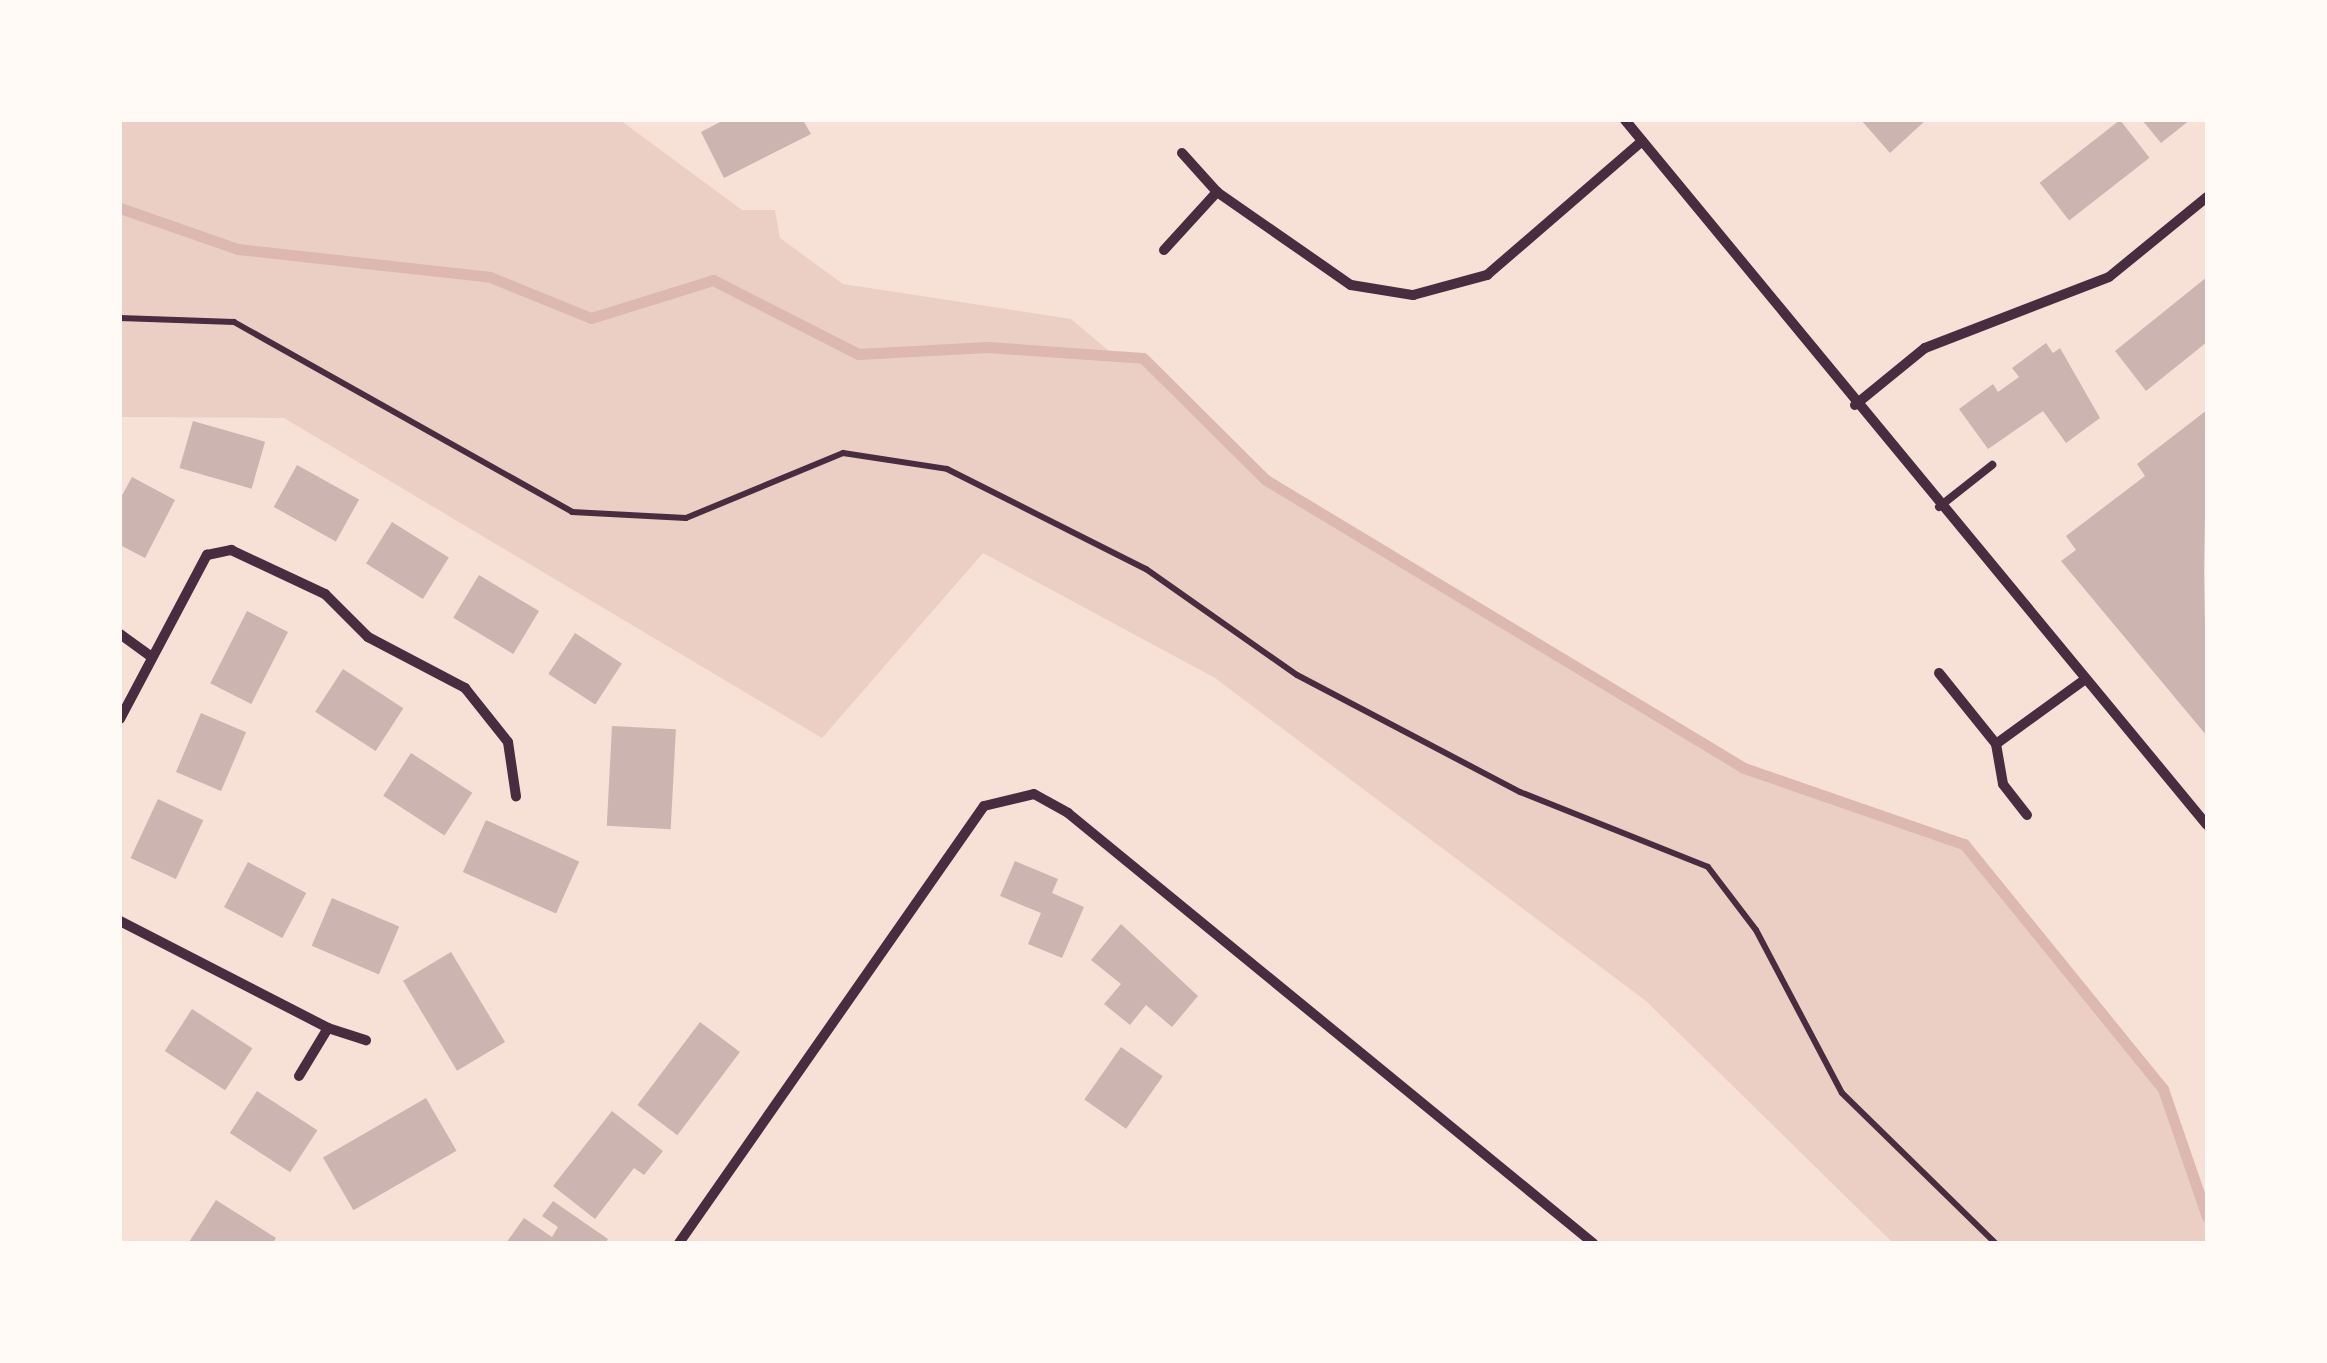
<!DOCTYPE html>
<style>
body{margin:0}
#map{position:relative;width:2327px;height:1363px;overflow:hidden;background:#f7e1d7;font-family:"PT Sans Narrow",sans-serif}
div>[style]{position:absolute}
.green>*{inset:0;background:#ebcfc5}
.stream>*{height:11px;margin:-5.5px;padding:0 5.5px;transform-origin:5.5px;border-radius:5.5px;background:#dcb8b0}
.building>*{inset:0;background:#ccb4b1;transform-origin:0 0}
.path>*{height:6px;margin:-3px;padding:0 3px;transform-origin:3px;border-radius:3px;background:#4a2c40}
.service>*{height:8px;margin:-4px;padding:0 4px;transform-origin:4px;border-radius:4px;background:#4a2c40}
.minor>*{height:10px;margin:-5px;padding:0 5px;transform-origin:5px;border-radius:5px;background:#4a2c40}
span{translate:-50% -50%;white-space:nowrap;text-align:center;line-height:1.15;-webkit-text-stroke:10px #fffaf5;paint-order:stroke}
.frame{position:absolute;inset:0;border:122px solid #fffaf5;pointer-events:none}
</style>
<div id="map">
<div class="green">
<i style="clip-path:polygon(120px 120px,620px 120px,742px 210px,775px 210px,780px 238px,843px 284px,1071px 319px,1115px 356px,1143px 358px,1266px 480px,1760px 778px,1964px 844px,2163px 1089px,2207px 1217px,2207px 1243px,1893px 1243px,1646px 1001px,1215px 678px,983px 553px,822px 738px,284px 418px,120px 417px)"></i>
</div>
<div class="stream">
<i style="left:120px;top:208px;width:125px;rotate:19.2deg"></i>
<i style="left:238px;top:249px;width:254px;rotate:6.3deg"></i>
<i style="left:490px;top:277px;width:109px;rotate:22.1deg"></i>
<i style="left:591px;top:318px;width:128px;rotate:-17.3deg"></i>
<i style="left:713px;top:280px;width:163px;rotate:27deg"></i>
<i style="left:858px;top:354px;width:129px;rotate:-3.1deg"></i>
<i style="left:987px;top:347px;width:156px;rotate:4deg"></i>
<i style="left:1143px;top:358px;width:173px;rotate:44.8deg"></i>
<i style="left:1266px;top:480px;width:558px;rotate:31.07deg"></i>
<i style="left:1744px;top:768px;width:233px;rotate:19.1deg"></i>
<i style="left:1964px;top:844px;width:316px;rotate:50.9deg"></i>
<i style="left:2163px;top:1089px;width:135px;rotate:71deg"></i>
</div>
<div class="building">
<i style="clip-path:polygon(724px 120px,803px 120px,811px 134px,724px 178px,701px 132px)"></i>
<i style="clip-path:polygon(1861px 120px,1926px 120px,1890px 153px)"></i>
<i style="left:2120px;top:120px;width:48px;height:102px;rotate:52deg"></i>
<i style="clip-path:polygon(2142px 120px,2190px 120px,2161px 143px)"></i>
<i style="clip-path:polygon(2207px 277px,2207px 342px,2146px 391px,2115px 351px)"></i>
<i style="clip-path:polygon(2046px 343px,2053px 353px,2060px 348px,2100px 418px,2066px 443px,2043px 411px,1988px 449px,1959px 409px,1993px 384px,1998px 392px,2019px 377px,2012px 368px)"></i>
<i style="clip-path:polygon(2207px 410px,2204px 570px,2207px 736px,2061px 561px,2076px 550px,2066px 536px,2145px 476px,2137px 464px)"></i>
<i style="left:193px;top:421px;width:75px;height:49px;rotate:16deg"></i>
<i style="left:297px;top:465px;width:71px;height:48px;rotate:29deg"></i>
<i style="clip-path:polygon(132px 477px,175px 500px,145px 558px,120px 545px,120px 499px)"></i>
<i style="left:392px;top:522px;width:67px;height:49px;rotate:32deg"></i>
<i style="left:479px;top:575px;width:70px;height:50px;rotate:31deg"></i>
<i style="left:247px;top:611px;width:46px;height:81px;rotate:27deg"></i>
<i style="left:575px;top:633px;width:56px;height:49px;rotate:33deg"></i>
<i style="left:343px;top:669px;width:72px;height:51px;rotate:33deg"></i>
<i style="left:201px;top:713px;width:49px;height:64px;rotate:23deg"></i>
<i style="left:612px;top:726px;width:64px;height:100px;rotate:3deg"></i>
<i style="left:411px;top:753px;width:73px;height:51px;rotate:33deg"></i>
<i style="left:158px;top:799px;width:50px;height:65px;rotate:25deg"></i>
<i style="left:486px;top:820px;width:102px;height:57px;rotate:24deg"></i>
<i style="clip-path:polygon(1015px 861px,1058px 879px,1052px 893px,1084px 907px,1062px 958px,1028px 944px,1041px 913px,1000px 896px)"></i>
<i style="left:248px;top:862px;width:66px;height:51px;rotate:28deg"></i>
<i style="left:332px;top:898px;width:73px;height:52px;rotate:23deg"></i>
<i style="clip-path:polygon(1121px 924px,1198px 996px,1172px 1027px,1146px 1005px,1130px 1025px,1104px 1004px,1121px 984px,1091px 960px)"></i>
<i style="left:451px;top:952px;width:105px;height:56px;rotate:59deg"></i>
<i style="left:192px;top:1009px;width:72px;height:50px;rotate:33deg"></i>
<i style="left:700px;top:1022px;width:50px;height:104px;rotate:37deg"></i>
<i style="left:1121px;top:1047px;width:51px;height:64px;rotate:35deg"></i>
<i style="left:257px;top:1091px;width:72px;height:50px;rotate:33deg"></i>
<i style="left:426px;top:1098px;width:61px;height:119px;rotate:60deg"></i>
<i style="clip-path:polygon(612px 1111px,663px 1151px,644px 1175px,634px 1168px,595px 1219px,553px 1186px)"></i>
<i style="clip-path:polygon(216px 1200px,276px 1238px,273px 1243px,189px 1242px)"></i>
<i style="clip-path:polygon(553px 1201px,608px 1239px,605px 1243px,506px 1243px,524px 1218px,552px 1237px,558px 1227px,542px 1216px)"></i>
</div>
<div class="path">
<i style="left:120px;top:318px;width:114px;rotate:2deg"></i>
<i style="left:234px;top:322px;width:388px;rotate:29.3deg"></i>
<i style="left:572px;top:512px;width:114px;rotate:3deg"></i>
<i style="left:686px;top:518px;width:170px;rotate:-22.5deg"></i>
<i style="left:843px;top:453px;width:105px;rotate:8.7deg"></i>
<i style="left:947px;top:469px;width:223px;rotate:26.7deg"></i>
<i style="left:1146px;top:569px;width:184px;rotate:35.1deg"></i>
<i style="left:1297px;top:675px;width:252px;rotate:27.7deg"></i>
<i style="left:1520px;top:792px;width:202px;rotate:21.7deg"></i>
<i style="left:1708px;top:867px;width:79px;rotate:52.7deg"></i>
<i style="left:1756px;top:930px;width:184px;rotate:62.2deg"></i>
<i style="left:1842px;top:1093px;width:214px;rotate:44.4deg"></i>
</div>
<div class="service">
<i style="left:1939px;top:507px;width:68px;rotate:-38.4deg"></i>
</div>
<div class="minor">
<i style="left:1625px;top:120px;width:914px;rotate:50.46deg"></i>
<i style="left:1182px;top:153px;width:52px;rotate:48.1deg"></i>
<i style="left:1217px;top:192px;width:163px;rotate:34.8deg"></i>
<i style="left:1351px;top:285px;width:63px;rotate:9.2deg"></i>
<i style="left:1413px;top:295px;width:77px;rotate:-15.1deg"></i>
<i style="left:1487px;top:275px;width:205px;rotate:-40.8deg"></i>
<i style="left:1164px;top:250px;width:79px;rotate:-47.6deg"></i>
<i style="left:1855px;top:405px;width:90px;rotate:-39.2deg"></i>
<i style="left:1925px;top:348px;width:197px;rotate:-21.1deg"></i>
<i style="left:2109px;top:277px;width:127px;rotate:-39.2deg"></i>
<i style="left:120px;top:634px;width:36px;rotate:36deg"></i>
<i style="left:1939px;top:673px;width:91px;rotate:51.2deg"></i>
<i style="left:120px;top:719px;width:186px;rotate:-62.1deg"></i>
<i style="left:207px;top:555px;width:25px;rotate:-12deg"></i>
<i style="left:231px;top:550px;width:104px;rotate:25.1deg"></i>
<i style="left:325px;top:594px;width:61px;rotate:45deg"></i>
<i style="left:368px;top:637px;width:110px;rotate:27.7deg"></i>
<i style="left:465px;top:688px;width:69px;rotate:51.5deg"></i>
<i style="left:508px;top:742px;width:55px;rotate:81.6deg"></i>
<i style="left:2027px;top:815px;width:39px;rotate:-128deg"></i>
<i style="left:2003px;top:784px;width:41px;rotate:-99.9deg"></i>
<i style="left:1996px;top:744px;width:109px;rotate:-36deg"></i>
<i style="left:120px;top:921px;width:234px;rotate:27.2deg"></i>
<i style="left:328px;top:1028px;width:40px;rotate:18deg"></i>
<i style="left:299px;top:1076px;width:56px;rotate:-58.9deg"></i>
<i style="left:679px;top:1243px;width:533px;rotate:-55.09deg"></i>
<i style="left:984px;top:806px;width:51px;rotate:-13.5deg"></i>
<i style="left:1034px;top:794px;width:39px;rotate:29deg"></i>
<i style="left:1068px;top:813px;width:679px;rotate:39.32deg"></i>
</div>
<div class="frame"></div>
</div>
